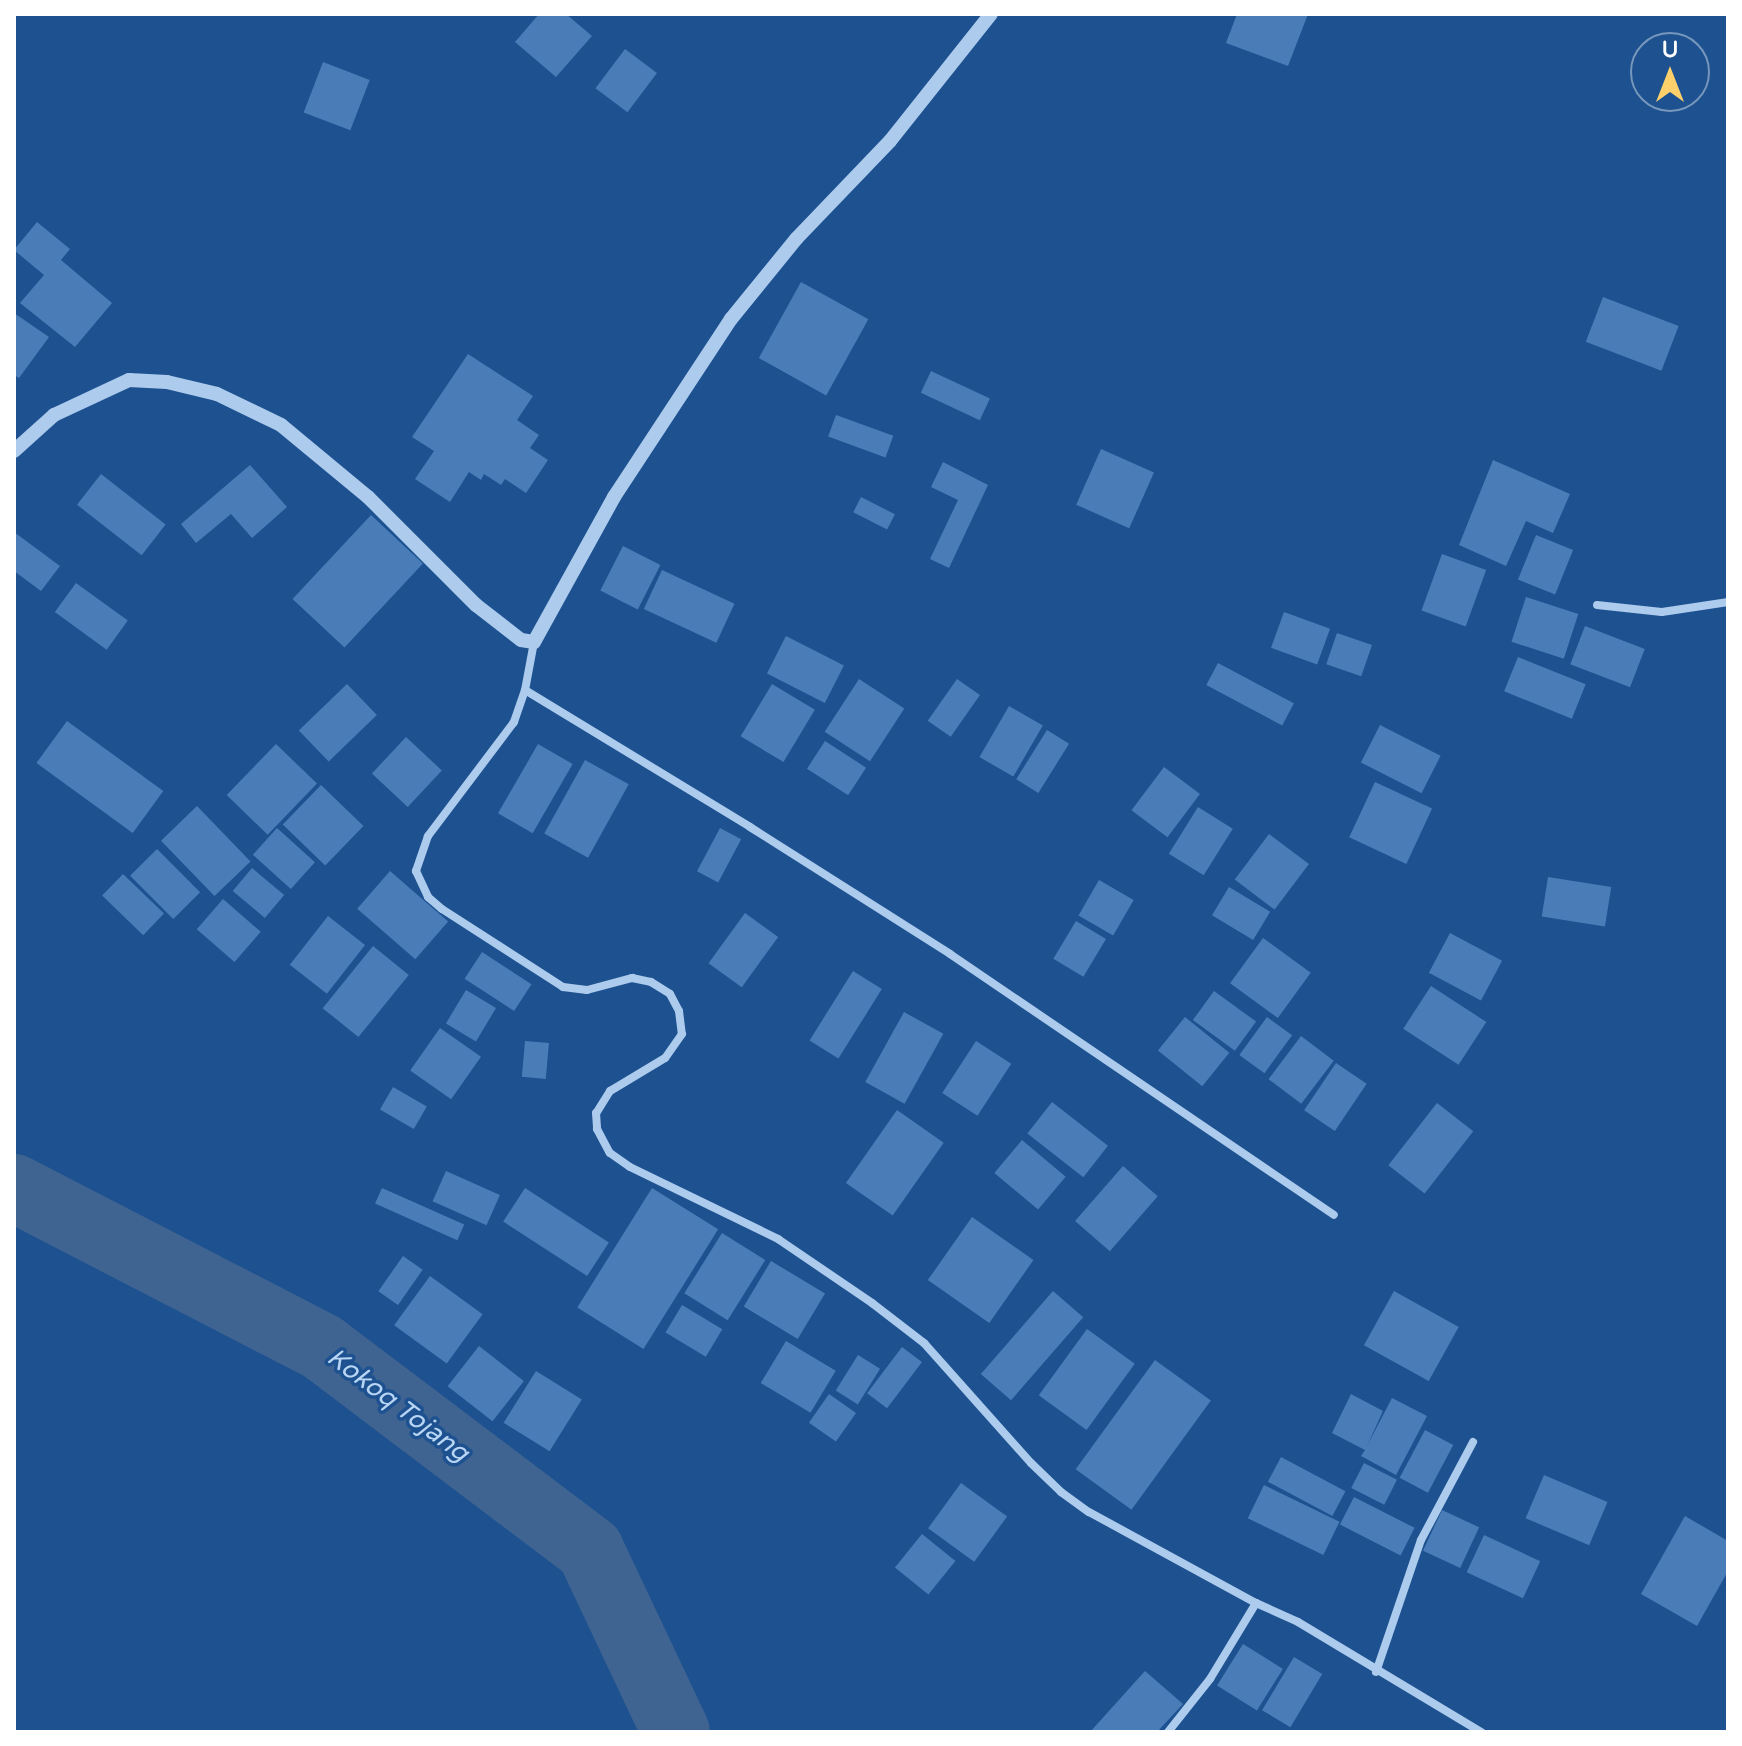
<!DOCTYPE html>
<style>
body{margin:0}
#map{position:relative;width:1742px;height:1746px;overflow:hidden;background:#1d5190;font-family:"Varela Round",sans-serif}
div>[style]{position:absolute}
.river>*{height:68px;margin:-34px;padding:0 34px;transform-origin:34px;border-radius:34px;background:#3f6491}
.building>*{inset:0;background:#4a7db8;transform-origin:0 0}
.minor>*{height:8px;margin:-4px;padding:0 4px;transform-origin:4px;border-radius:4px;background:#accbed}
.tertiary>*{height:14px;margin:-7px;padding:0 7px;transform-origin:7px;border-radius:7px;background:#accbed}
span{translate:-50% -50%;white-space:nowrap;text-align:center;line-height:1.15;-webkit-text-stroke:7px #1d5190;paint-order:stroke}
.water-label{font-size:26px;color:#b8d5f4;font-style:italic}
.frame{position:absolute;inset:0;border:16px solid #fff;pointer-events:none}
.north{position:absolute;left:1630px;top:32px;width:80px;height:80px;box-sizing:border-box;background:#1d5190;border:2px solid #7797bc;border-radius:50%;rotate:0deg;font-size:22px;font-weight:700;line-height:32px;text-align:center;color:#fff}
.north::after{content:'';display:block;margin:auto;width:28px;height:36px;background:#fdd06b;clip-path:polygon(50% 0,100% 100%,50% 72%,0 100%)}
</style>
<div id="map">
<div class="river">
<i style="left:14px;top:1188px;width:347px;rotate:27.3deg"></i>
<i style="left:322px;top:1347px;width:336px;rotate:37.1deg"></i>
<i style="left:590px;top:1550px;width:201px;rotate:64.7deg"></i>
</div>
<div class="building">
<i style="clip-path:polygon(539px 14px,566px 14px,592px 36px,556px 77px,515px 42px)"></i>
<i style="clip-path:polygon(1237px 14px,1308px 14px,1288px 66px,1226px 43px)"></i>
<i style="left:625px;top:49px;width:40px;height:49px;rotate:37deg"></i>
<i style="left:323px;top:62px;width:50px;height:54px;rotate:21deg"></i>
<i style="clip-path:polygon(37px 222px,70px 249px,61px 260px,112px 303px,75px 347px,20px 303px,44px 275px,14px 250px)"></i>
<i style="left:801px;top:282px;width:77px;height:87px;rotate:29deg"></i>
<i style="left:1603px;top:297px;width:81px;height:48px;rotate:21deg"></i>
<i style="clip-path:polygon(14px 313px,49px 337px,19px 378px,14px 375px)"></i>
<i style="clip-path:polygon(468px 354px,533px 396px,517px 420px,539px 435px,530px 448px,548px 460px,526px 493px,505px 479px,501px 485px,484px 474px,481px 480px,469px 472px,450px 502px,415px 479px,434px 451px,412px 437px)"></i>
<i style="left:931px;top:371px;width:65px;height:24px;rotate:25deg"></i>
<i style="left:836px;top:415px;width:61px;height:23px;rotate:20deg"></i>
<i style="left:1101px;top:449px;width:58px;height:61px;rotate:24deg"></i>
<i style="clip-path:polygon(1493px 460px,1570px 494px,1553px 533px,1526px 521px,1506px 566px,1459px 545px)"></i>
<i style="clip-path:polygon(943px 462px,988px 485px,949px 568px,930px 559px,958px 500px,931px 487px)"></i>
<i style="clip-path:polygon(250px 465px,287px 507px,252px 538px,231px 514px,196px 543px,181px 524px)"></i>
<i style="left:101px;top:474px;width:82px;height:39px;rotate:38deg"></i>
<i style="left:861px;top:497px;width:38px;height:17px;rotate:27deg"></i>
<i style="left:371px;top:515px;width:71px;height:115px;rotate:43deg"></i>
<i style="clip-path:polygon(14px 532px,60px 566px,41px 591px,14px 571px)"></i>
<i style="left:1536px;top:535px;width:40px;height:48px;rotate:22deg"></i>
<i style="left:623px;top:546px;width:42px;height:50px;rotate:27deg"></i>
<i style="left:1442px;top:554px;width:47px;height:60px;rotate:20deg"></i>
<i style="left:662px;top:570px;width:80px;height:43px;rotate:25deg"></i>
<i style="left:76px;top:583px;width:64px;height:36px;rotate:36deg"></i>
<i style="left:1526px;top:597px;width:55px;height:47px;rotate:18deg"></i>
<i style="left:1284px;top:612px;width:49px;height:38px;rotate:20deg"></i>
<i style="left:1585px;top:626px;width:64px;height:41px;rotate:21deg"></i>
<i style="left:1337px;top:633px;width:37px;height:33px;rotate:19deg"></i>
<i style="left:786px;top:636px;width:65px;height:42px;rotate:27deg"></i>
<i style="left:1518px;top:657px;width:73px;height:37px;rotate:22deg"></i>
<i style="left:1218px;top:663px;width:86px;height:25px;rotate:28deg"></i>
<i style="left:859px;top:679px;width:54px;height:63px;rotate:33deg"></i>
<i style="left:957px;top:679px;width:28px;height:51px;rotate:35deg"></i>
<i style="left:347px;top:684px;width:43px;height:67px;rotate:46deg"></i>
<i style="left:772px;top:684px;width:50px;height:61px;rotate:31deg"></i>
<i style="left:1009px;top:706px;width:39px;height:59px;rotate:30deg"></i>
<i style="left:67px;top:721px;width:119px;height:52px;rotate:36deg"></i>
<i style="left:1380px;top:725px;width:68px;height:42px;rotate:27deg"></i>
<i style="left:1047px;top:730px;width:26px;height:58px;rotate:32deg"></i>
<i style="left:406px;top:737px;width:49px;height:50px;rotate:43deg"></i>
<i style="left:825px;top:741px;width:49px;height:33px;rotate:33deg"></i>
<i style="left:276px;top:744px;width:57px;height:71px;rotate:44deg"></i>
<i style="left:538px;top:744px;width:40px;height:80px;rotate:30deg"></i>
<i style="left:585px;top:760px;width:50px;height:84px;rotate:29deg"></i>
<i style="left:1164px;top:767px;width:45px;height:54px;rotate:37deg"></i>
<i style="left:1375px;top:782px;width:63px;height:61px;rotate:25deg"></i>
<i style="left:321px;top:785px;width:59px;height:55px;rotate:44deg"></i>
<i style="left:197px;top:806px;width:77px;height:50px;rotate:46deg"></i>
<i style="left:1198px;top:807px;width:41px;height:55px;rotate:32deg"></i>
<i style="left:277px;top:828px;width:51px;height:36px;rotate:42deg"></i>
<i style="left:720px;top:828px;width:24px;height:49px;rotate:28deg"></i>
<i style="left:1269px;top:834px;width:50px;height:57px;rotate:37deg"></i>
<i style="left:157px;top:849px;width:61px;height:38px;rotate:45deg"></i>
<i style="left:252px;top:868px;width:42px;height:30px;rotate:40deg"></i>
<i style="left:390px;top:871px;width:77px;height:50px;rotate:41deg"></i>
<i style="left:123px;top:874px;width:57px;height:30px;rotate:44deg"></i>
<i style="left:1548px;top:877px;width:64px;height:40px;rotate:9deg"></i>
<i style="left:1099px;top:880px;width:40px;height:41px;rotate:30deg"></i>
<i style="left:1229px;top:887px;width:48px;height:33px;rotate:31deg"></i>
<i style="left:223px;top:899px;width:50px;height:40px;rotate:41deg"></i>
<i style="left:745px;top:913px;width:41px;height:62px;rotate:36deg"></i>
<i style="left:328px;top:916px;width:47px;height:62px;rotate:38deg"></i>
<i style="left:1076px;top:921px;width:35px;height:44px;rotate:31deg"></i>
<i style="left:1450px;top:933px;width:59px;height:45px;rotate:28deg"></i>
<i style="left:1263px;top:938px;width:59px;height:56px;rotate:36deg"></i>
<i style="left:373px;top:946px;width:46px;height:80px;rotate:39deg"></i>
<i style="left:482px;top:952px;width:59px;height:32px;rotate:33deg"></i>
<i style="left:853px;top:971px;width:34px;height:82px;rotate:32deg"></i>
<i style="left:1431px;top:986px;width:66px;height:51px;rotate:33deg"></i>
<i style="left:466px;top:990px;width:35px;height:39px;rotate:31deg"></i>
<i style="left:1214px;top:991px;width:52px;height:36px;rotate:36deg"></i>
<i style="left:904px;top:1012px;width:45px;height:80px;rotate:29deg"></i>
<i style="left:1185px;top:1017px;width:57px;height:43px;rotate:39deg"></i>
<i style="left:1267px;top:1017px;width:31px;height:47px;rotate:36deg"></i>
<i style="left:440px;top:1028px;width:50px;height:52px;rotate:35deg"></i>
<i style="left:1301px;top:1036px;width:41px;height:54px;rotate:37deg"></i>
<i style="left:525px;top:1041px;width:24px;height:36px;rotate:5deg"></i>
<i style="left:976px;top:1041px;width:42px;height:62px;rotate:33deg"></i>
<i style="left:1336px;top:1063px;width:37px;height:57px;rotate:34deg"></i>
<i style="left:393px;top:1087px;width:39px;height:26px;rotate:30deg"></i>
<i style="left:1052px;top:1102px;width:71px;height:40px;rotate:38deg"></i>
<i style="left:1437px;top:1103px;width:46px;height:79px;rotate:38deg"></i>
<i style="left:897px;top:1110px;width:57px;height:89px;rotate:35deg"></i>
<i style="left:1022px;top:1140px;width:57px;height:43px;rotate:40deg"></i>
<i style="left:1123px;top:1166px;width:46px;height:73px;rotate:41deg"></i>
<i style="left:446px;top:1171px;width:59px;height:33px;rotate:24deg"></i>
<i style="left:382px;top:1188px;width:90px;height:17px;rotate:24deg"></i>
<i style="left:525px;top:1188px;width:100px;height:40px;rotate:33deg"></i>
<i style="left:652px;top:1188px;width:78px;height:141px;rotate:32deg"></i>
<i style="left:972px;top:1217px;width:75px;height:77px;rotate:35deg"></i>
<i style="left:722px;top:1233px;width:51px;height:71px;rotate:32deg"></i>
<i style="left:403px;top:1256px;width:24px;height:43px;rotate:35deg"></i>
<i style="left:771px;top:1261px;width:63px;height:53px;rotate:31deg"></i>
<i style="left:430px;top:1276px;width:65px;height:61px;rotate:36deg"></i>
<i style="left:1053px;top:1291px;width:40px;height:110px;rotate:41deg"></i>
<i style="left:1394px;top:1291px;width:74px;height:62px;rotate:29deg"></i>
<i style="left:682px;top:1305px;width:47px;height:32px;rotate:31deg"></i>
<i style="left:1087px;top:1329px;width:59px;height:82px;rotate:36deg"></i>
<i style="left:786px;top:1341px;width:58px;height:49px;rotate:31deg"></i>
<i style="left:479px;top:1346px;width:57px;height:51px;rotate:38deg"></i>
<i style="left:902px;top:1347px;width:25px;height:58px;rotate:37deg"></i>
<i style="left:858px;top:1355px;width:26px;height:42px;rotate:32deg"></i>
<i style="left:1155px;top:1360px;width:69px;height:135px;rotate:36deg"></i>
<i style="left:536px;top:1371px;width:54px;height:61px;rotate:32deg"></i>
<i style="left:829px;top:1394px;width:33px;height:35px;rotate:35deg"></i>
<i style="clip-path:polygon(1351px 1394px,1383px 1411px,1367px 1446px,1392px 1398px,1427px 1416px,1396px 1475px,1361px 1456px,1365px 1450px,1332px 1433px)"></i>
<i style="left:1425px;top:1430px;width:32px;height:54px;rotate:28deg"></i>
<i style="left:1281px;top:1457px;width:73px;height:28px;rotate:28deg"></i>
<i style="left:1364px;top:1463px;width:37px;height:28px;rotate:27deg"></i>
<i style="left:1544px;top:1475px;width:69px;height:47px;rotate:23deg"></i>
<i style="left:961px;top:1483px;width:57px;height:56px;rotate:36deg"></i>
<i style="left:1264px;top:1485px;width:84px;height:37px;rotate:26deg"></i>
<i style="left:1354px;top:1497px;width:68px;height:31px;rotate:27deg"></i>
<i style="left:1442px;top:1510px;width:41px;height:45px;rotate:25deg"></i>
<i style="clip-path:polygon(1685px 1516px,1728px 1541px,1728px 1571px,1697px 1626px,1641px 1594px)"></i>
<i style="left:922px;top:1534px;width:43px;height:43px;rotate:39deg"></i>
<i style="left:1484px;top:1535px;width:62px;height:41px;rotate:25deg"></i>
<i style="left:1243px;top:1644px;width:47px;height:49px;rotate:32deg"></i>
<i style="left:1294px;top:1657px;width:33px;height:62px;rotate:31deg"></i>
<i style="clip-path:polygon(1145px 1671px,1183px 1704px,1157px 1732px,1090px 1732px)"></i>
</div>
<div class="minor">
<i style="left:1597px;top:605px;width:65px;rotate:6.1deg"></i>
<i style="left:1662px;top:612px;width:67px;rotate:-8.6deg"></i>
<i style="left:534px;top:642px;width:49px;rotate:100.6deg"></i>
<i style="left:525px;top:690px;width:34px;rotate:109deg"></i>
<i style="left:514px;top:722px;width:143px;rotate:127deg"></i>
<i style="left:428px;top:836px;width:37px;rotate:109deg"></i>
<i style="left:416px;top:871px;width:29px;rotate:65deg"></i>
<i style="left:428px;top:897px;width:18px;rotate:41deg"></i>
<i style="left:442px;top:909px;width:144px;rotate:32.8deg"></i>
<i style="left:563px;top:987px;width:24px;rotate:7deg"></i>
<i style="left:587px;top:990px;width:47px;rotate:-14.9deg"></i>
<i style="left:632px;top:978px;width:19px;rotate:12deg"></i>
<i style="left:651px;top:982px;width:22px;rotate:32deg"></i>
<i style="left:670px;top:994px;width:19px;rotate:62deg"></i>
<i style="left:679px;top:1011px;width:23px;rotate:83deg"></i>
<i style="left:682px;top:1034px;width:29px;rotate:125deg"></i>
<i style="left:665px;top:1058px;width:64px;rotate:149deg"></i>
<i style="left:610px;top:1091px;width:26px;rotate:122deg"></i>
<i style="left:596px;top:1113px;width:16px;rotate:86deg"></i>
<i style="left:597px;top:1129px;width:27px;rotate:62deg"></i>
<i style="left:610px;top:1153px;width:24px;rotate:35deg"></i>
<i style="left:630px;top:1167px;width:165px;rotate:25.9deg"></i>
<i style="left:778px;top:1239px;width:114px;rotate:34.2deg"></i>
<i style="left:872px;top:1303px;width:66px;rotate:37.6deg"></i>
<i style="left:924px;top:1343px;width:161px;rotate:48.3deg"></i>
<i style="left:1031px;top:1463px;width:42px;rotate:44deg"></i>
<i style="left:1061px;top:1492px;width:34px;rotate:36deg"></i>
<i style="left:1089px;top:1512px;width:190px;rotate:28.6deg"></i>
<i style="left:1256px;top:1603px;width:46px;rotate:24.3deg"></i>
<i style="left:1298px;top:1622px;width:214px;rotate:31deg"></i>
<i style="left:525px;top:690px;width:263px;rotate:31.3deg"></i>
<i style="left:750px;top:827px;width:237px;rotate:32.4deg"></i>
<i style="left:950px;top:954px;width:464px;rotate:34.2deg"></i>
<i style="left:1376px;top:1672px;width:139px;rotate:-71.2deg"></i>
<i style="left:1421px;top:1540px;width:111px;rotate:-62deg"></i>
<i style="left:1168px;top:1732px;width:68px;rotate:-51.6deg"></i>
<i style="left:1210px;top:1679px;width:89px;rotate:-58.8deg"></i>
</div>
<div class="tertiary">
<i style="left:14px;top:451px;width:54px;rotate:-42deg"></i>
<i style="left:54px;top:415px;width:83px;rotate:-25deg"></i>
<i style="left:129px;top:380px;width:38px;rotate:3deg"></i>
<i style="left:167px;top:382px;width:51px;rotate:13.5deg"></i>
<i style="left:217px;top:394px;width:71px;rotate:25.8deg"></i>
<i style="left:281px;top:425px;width:113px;rotate:39.6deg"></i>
<i style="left:368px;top:497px;width:153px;rotate:45deg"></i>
<i style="left:476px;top:605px;width:57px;rotate:37.9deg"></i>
<i style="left:521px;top:640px;width:13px;rotate:9deg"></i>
<i style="left:534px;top:642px;width:166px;rotate:-61.1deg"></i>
<i style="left:614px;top:497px;width:213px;rotate:-56.7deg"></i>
<i style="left:731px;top:319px;width:103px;rotate:-50.9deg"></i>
<i style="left:796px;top:239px;width:136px;rotate:-46.2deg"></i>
<i style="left:890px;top:141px;width:162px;rotate:-51.5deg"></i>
</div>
<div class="water-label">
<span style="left:398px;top:1405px;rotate:37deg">Kokoq Tojang</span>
</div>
<div class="frame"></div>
<div class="north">U</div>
</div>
